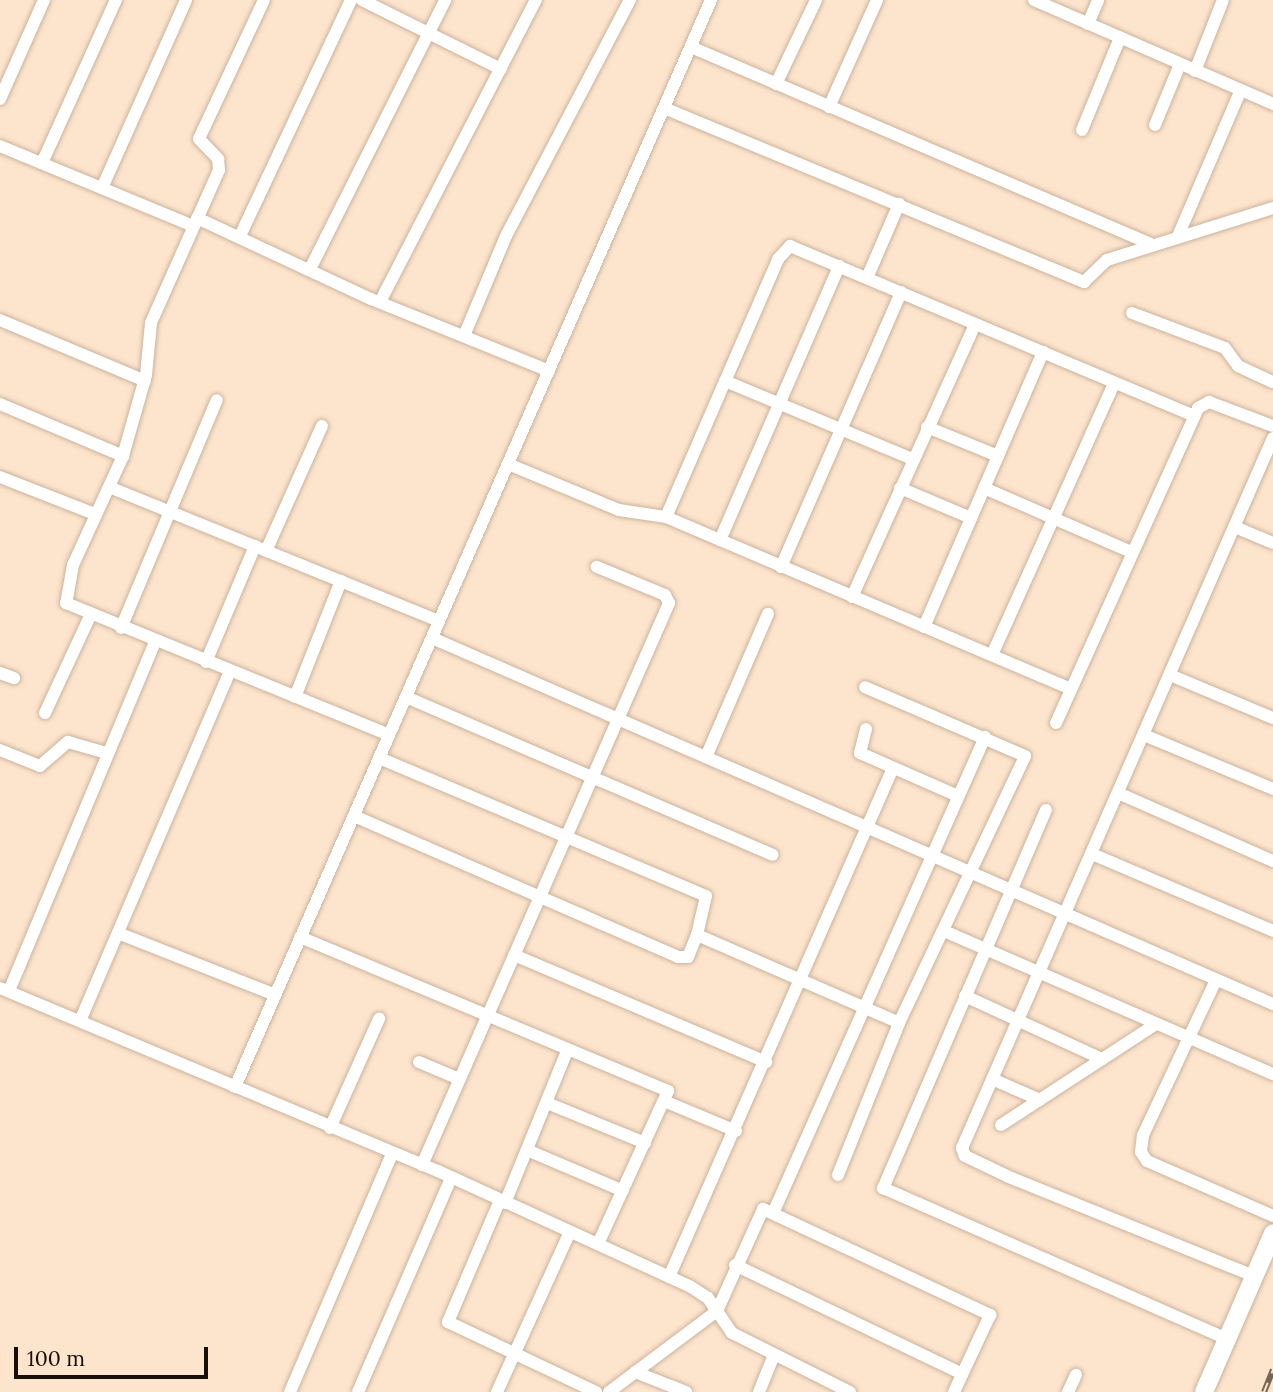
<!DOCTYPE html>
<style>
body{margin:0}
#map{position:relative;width:1273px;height:1392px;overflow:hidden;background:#fde4cd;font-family:Lora,serif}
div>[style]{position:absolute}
.roads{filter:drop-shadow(0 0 2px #cbb39c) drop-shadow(0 0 2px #cbb39c)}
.street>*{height:12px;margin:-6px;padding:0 6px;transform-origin:6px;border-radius:6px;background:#fff}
.secondary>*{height:18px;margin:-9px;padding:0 9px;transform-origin:9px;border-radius:9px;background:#fff}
.rail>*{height:6px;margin-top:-3px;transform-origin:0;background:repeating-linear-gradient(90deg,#fde4cd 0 10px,#756658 0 20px);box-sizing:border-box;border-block:2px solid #756658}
span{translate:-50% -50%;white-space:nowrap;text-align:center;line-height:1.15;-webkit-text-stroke:7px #fde4cd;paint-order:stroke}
.scale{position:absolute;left:14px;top:1347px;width:194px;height:32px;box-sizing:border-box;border:4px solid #170f07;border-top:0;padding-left:9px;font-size:21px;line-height:24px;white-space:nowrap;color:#170f07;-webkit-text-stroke:5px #fde4cd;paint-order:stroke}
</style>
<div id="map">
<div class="roads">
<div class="street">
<i style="left:264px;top:0;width:153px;rotate:115.1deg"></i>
<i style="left:199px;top:139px;width:28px;rotate:46deg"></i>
<i style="left:218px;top:159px;width:11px;rotate:85deg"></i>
<i style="left:219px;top:170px;width:167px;rotate:114deg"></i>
<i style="left:151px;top:323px;width:52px;rotate:95.5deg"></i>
<i style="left:146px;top:375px;width:84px;rotate:105.9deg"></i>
<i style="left:123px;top:456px;width:120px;rotate:114.6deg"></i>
<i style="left:73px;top:565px;width:39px;rotate:100deg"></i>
<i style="left:66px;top:603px;width:349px;rotate:22.2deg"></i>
<i style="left:362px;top:0;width:155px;rotate:26.4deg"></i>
<i style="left:1034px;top:0;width:261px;rotate:23.5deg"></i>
<i style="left:1088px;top:24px;width:26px;rotate:-67deg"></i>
<i style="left:691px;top:47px;width:499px;rotate:23.2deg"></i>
<i style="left:1195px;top:71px;width:76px;rotate:-68.5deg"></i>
<i style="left:776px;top:84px;width:93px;rotate:-64.5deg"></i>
<i style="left:0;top:99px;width:108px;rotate:-66deg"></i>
<i style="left:829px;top:107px;width:117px;rotate:-65.8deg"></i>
<i style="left:664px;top:108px;width:455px;rotate:22.5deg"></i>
<i style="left:1084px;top:282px;width:32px;rotate:-44deg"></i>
<i style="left:1107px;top:260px;width:174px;rotate:-17.4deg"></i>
<i style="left:1155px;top:125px;width:66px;rotate:-67.7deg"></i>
<i style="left:1082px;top:130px;width:100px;rotate:-67.6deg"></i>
<i style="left:0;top:146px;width:209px;rotate:22.5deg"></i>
<i style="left:42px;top:163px;width:179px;rotate:-65.6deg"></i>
<i style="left:102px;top:188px;width:206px;rotate:-65.9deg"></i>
<i style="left:197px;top:218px;width:192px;rotate:25deg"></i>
<i style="left:371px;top:299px;width:192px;rotate:22deg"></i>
<i style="left:240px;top:236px;width:261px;rotate:-64.8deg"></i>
<i style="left:1178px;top:236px;width:159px;rotate:-66.7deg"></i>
<i style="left:310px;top:269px;width:301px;rotate:-63.3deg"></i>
<i style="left:867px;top:278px;width:81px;rotate:-66.6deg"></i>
<i style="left:380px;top:302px;width:340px;rotate:-62.7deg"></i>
<i style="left:1132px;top:313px;width:99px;rotate:20.6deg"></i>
<i style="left:1225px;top:348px;width:22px;rotate:54deg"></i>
<i style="left:1238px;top:366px;width:38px;rotate:25deg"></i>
<i style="left:0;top:320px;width:157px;rotate:22.8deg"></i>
<i style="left:464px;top:336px;width:108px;rotate:-67.2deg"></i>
<i style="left:506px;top:236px;width:267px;rotate:-62.3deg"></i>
<i style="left:725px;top:381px;width:203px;rotate:22.6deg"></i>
<i style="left:0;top:404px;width:134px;rotate:22.9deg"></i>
<i style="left:927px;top:427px;width:77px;rotate:22.2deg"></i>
<i style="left:508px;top:464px;width:120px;rotate:22.5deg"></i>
<i style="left:619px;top:510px;width:48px;rotate:8.5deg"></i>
<i style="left:666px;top:517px;width:440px;rotate:23deg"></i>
<i style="left:0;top:477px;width:102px;rotate:21.3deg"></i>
<i style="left:109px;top:487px;width:356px;rotate:22.1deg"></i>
<i style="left:900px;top:488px;width:77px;rotate:22.9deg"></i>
<i style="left:984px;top:488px;width:160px;rotate:23.5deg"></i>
<i style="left:666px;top:517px;width:281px;rotate:-66.5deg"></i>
<i style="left:778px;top:259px;width:18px;rotate:-47deg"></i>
<i style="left:790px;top:246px;width:438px;rotate:22.8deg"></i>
<i style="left:1235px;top:527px;width:41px;rotate:22.8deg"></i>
<i style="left:720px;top:540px;width:299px;rotate:-66.5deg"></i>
<i style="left:266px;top:551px;width:137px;rotate:-65.9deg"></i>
<i style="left:781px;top:567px;width:300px;rotate:-66.4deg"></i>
<i style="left:852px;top:597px;width:299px;rotate:-65.7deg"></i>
<i style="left:924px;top:627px;width:300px;rotate:-66.6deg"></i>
<i style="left:121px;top:628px;width:247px;rotate:-67.2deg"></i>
<i style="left:432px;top:638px;width:917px;rotate:23.52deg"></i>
<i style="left:992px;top:655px;width:298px;rotate:-65.8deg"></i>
<i style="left:206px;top:662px;width:126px;rotate:-67.1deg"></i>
<i style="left:0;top:673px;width:15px;rotate:20deg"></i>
<i style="left:1170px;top:675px;width:112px;rotate:22.7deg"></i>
<i style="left:295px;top:697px;width:125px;rotate:-68.4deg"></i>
<i style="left:406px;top:697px;width:399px;rotate:23.3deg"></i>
<i style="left:45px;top:713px;width:107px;rotate:-65.1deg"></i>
<i style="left:1056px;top:723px;width:346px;rotate:-65.7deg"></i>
<i style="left:1198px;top:408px;width:13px;rotate:-29deg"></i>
<i style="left:1209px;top:402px;width:68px;rotate:20.6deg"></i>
<i style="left:866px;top:729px;width:25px;rotate:104deg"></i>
<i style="left:860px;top:753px;width:107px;rotate:23.7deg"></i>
<i style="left:1144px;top:735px;width:140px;rotate:22.7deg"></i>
<i style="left:0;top:750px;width:43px;rotate:21.8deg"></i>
<i style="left:40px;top:766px;width:37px;rotate:-41deg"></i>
<i style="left:68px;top:742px;width:41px;rotate:15.8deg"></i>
<i style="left:706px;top:757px;width:156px;rotate:-66.6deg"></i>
<i style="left:1118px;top:793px;width:169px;rotate:23.7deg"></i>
<i style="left:1046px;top:810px;width:412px;rotate:113.3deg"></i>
<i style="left:883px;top:1188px;width:376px;rotate:23.7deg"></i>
<i style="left:354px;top:816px;width:353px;rotate:23.5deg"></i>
<i style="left:678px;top:957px;width:10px"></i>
<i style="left:688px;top:957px;width:24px;rotate:-68deg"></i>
<i style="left:697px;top:935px;width:40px;rotate:-77deg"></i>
<i style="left:706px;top:896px;width:355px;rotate:-157.1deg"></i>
<i style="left:1092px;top:854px;width:197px;rotate:23deg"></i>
<i style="left:944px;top:931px;width:359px;rotate:23.5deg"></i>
<i style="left:118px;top:933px;width:169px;rotate:21.5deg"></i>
<i style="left:697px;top:935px;width:220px;rotate:23.5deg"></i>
<i style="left:300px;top:937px;width:399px;rotate:22.7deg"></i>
<i style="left:668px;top:1091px;width:168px;rotate:114.6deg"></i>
<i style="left:514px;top:955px;width:274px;rotate:23deg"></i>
<i style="left:1216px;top:980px;width:171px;rotate:115.2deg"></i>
<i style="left:1143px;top:1135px;width:17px;rotate:97deg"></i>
<i style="left:1141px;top:1152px;width:11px;rotate:56deg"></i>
<i style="left:1147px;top:1161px;width:137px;rotate:23.6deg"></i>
<i style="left:0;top:988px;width:475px;rotate:22.7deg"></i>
<i style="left:438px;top:1171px;width:278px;rotate:24.6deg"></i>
<i style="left:691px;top:1287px;width:20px;rotate:33deg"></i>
<i style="left:708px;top:1298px;width:42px;rotate:55.6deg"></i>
<i style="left:732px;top:1333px;width:132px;rotate:26.6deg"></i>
<i style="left:9px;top:991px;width:378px;rotate:-67.3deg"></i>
<i style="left:965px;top:996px;width:151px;rotate:24.7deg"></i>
<i style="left:80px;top:1021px;width:381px;rotate:-66.8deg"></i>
<i style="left:419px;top:1062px;width:43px;rotate:23deg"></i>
<i style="left:992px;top:1079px;width:52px;rotate:23.6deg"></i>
<i style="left:235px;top:1087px;width:1187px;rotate:-66.35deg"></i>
<i style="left:664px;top:1101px;width:78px;rotate:22.6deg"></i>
<i style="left:547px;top:1103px;width:106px;rotate:22.2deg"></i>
<i style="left:1001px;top:1125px;width:185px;rotate:-33.1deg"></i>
<i style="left:330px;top:1128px;width:120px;rotate:-65.8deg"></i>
<i style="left:527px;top:1150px;width:104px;rotate:23.1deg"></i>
<i style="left:422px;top:1165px;width:614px;rotate:-66.27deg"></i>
<i style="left:669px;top:603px;width:9px;rotate:-117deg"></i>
<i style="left:665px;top:595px;width:74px;rotate:-157.6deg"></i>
<i style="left:838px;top:1175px;width:164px;rotate:-68.1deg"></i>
<i style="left:899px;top:1023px;width:295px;rotate:-64.7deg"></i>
<i style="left:1025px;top:756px;width:174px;rotate:-156.7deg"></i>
<i style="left:500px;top:1200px;width:133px;rotate:113.1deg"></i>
<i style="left:448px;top:1322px;width:164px;rotate:25.3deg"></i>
<i style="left:505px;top:1203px;width:166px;rotate:-67.8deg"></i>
<i style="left:774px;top:1211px;width:519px;rotate:-66deg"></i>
<i style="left:735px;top:1265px;width:252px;rotate:25.6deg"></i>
<i style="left:1254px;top:1276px;width:266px;rotate:-158deg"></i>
<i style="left:1007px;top:1176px;width:47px;rotate:-154.5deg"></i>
<i style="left:965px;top:1156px;width:9px;rotate:-111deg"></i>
<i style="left:962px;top:1148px;width:775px;rotate:-66.35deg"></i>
<i style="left:669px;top:1277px;width:556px;rotate:-66.25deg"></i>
<i style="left:635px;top:1372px;width:55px;rotate:21.4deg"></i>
<i style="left:290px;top:1392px;width:259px;rotate:-66.8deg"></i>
<i style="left:358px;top:1392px;width:233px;rotate:-66.5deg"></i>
<i style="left:497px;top:1392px;width:176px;rotate:-65.5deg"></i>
<i style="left:609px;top:1392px;width:135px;rotate:-36.9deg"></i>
<i style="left:717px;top:1311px;width:112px;rotate:-65.7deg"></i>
<i style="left:763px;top:1209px;width:251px;rotate:25deg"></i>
<i style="left:990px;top:1315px;width:85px;rotate:115.1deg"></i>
<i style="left:759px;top:1392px;width:38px;rotate:-68deg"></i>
<i style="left:1068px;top:1392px;width:19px;rotate:-65deg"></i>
</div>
<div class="secondary">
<i style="left:1204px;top:1392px;width:173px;rotate:-66.5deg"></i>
</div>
</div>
<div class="rail">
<i style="left:1264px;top:1392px;width:24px;rotate:-68deg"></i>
</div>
<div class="scale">100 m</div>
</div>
